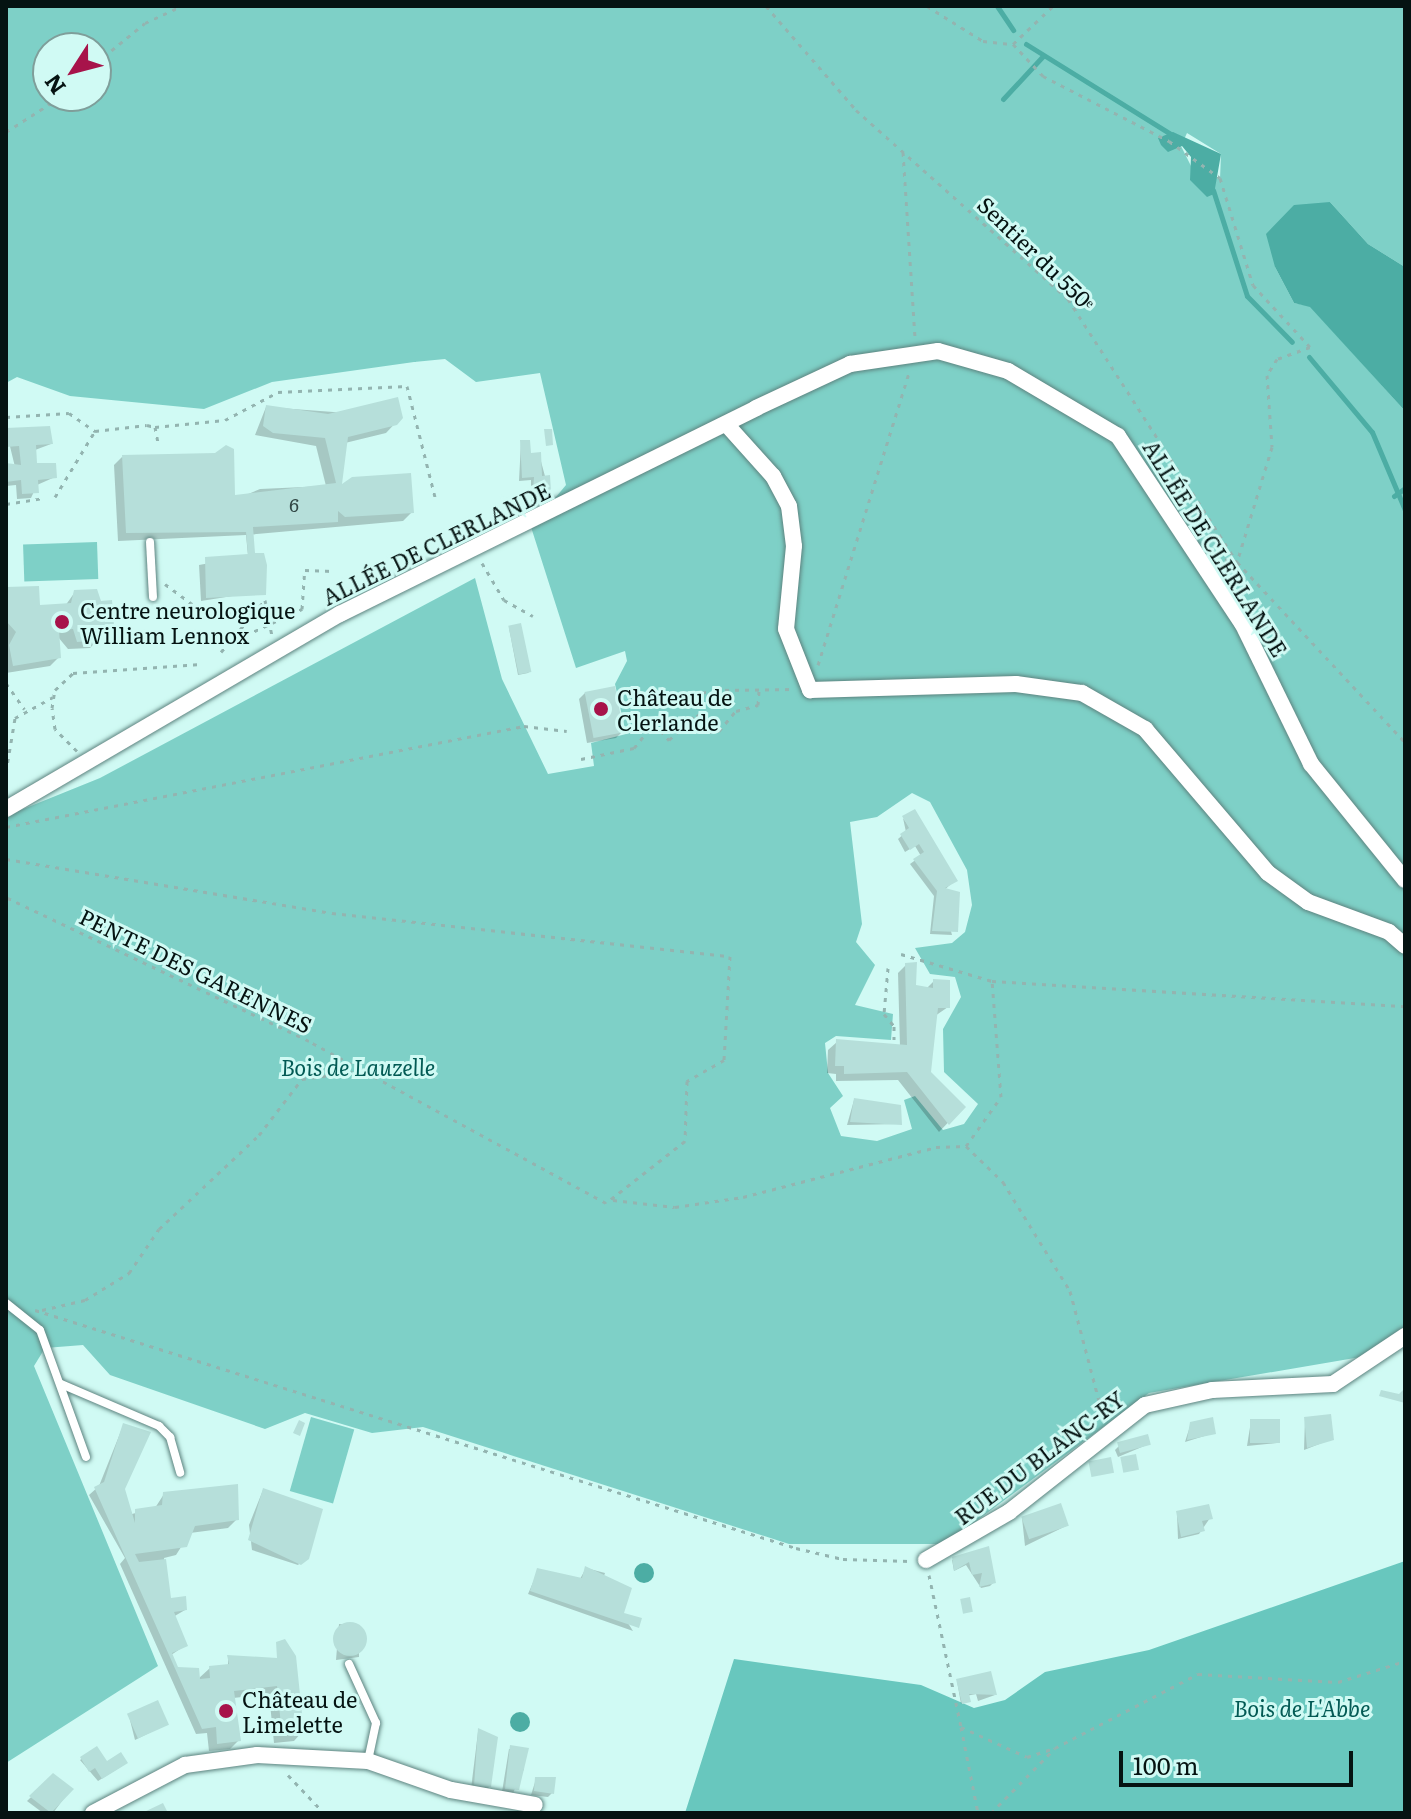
<!DOCTYPE html>
<meta charset="utf-8">
<style>
body{margin:0}
#map{position:relative;width:1411px;height:1819px;overflow:hidden;background:#d0faf4;font-family:Literata,serif}
div>[style]{position:absolute}
.green>*{inset:0;background:#7ed0c7;transform-origin:0 0}
.forest>*{inset:0;background:#68c7be}
.water>*{inset:0;background:#4cada4}
.round{border-radius:50%}
.shadow>*{inset:0;background:#0003}
.stream>*{height:5px;margin:-2.5px;padding:0 2.5px;transform-origin:2.5px;border-radius:2.5px;background:#4cada4}
.building>*{inset:0;background:#b6dfda;transform-origin:0 0}
.path>*{height:3px;margin-top:-1.5px;transform-origin:0;background:repeating-linear-gradient(90deg,#93b4b0 0 4px,transparent 0 10px)}
.roads{filter:drop-shadow(0 0 2px #5d837f) drop-shadow(0 0 2px #5d837f)}
.lane>*{height:8px;margin:-4px;padding:0 4px;transform-origin:4px;border-radius:4px;background:#fff}
.street>*{height:16px;margin:-8px;padding:0 8px;transform-origin:8px;border-radius:8px;background:#fff}
.dots>*{width:22px;height:22px;translate:-50% -50%;box-sizing:border-box;border:4px solid #d0faf4;border-radius:50%}
span{translate:-50% -50%;white-space:nowrap;text-align:center;line-height:1.15;-webkit-text-stroke:6px #d0faf4;paint-order:stroke}
.number-label{font-size:18px;color:#314644}
.number-label span{-webkit-text-stroke-width:0}
.street-label{font-size:22px;color:#051312}
.poi-label{font-size:22px;color:#051312}
.left{translate:0 -50%;text-align:left}
.park-label{font-size:22px;color:#025a54;font-style:italic}
.frame{position:absolute;inset:0;border:8px solid #051312;pointer-events:none}
.north{position:absolute;left:32px;top:32px;width:80px;height:80px;box-sizing:border-box;background:#d0faf4;border:2px solid #7f9e9a;border-radius:50%;rotate:234deg;font-size:22px;font-weight:700;line-height:32px;text-align:center;color:#051312}
.north::after{content:'';display:block;margin:auto;width:28px;height:36px;background:#a7134a;clip-path:polygon(50% 0,100% 100%,50% 72%,0 100%)}
.scale{position:absolute;left:1119px;top:1751px;width:234px;height:36px;box-sizing:border-box;border:4px solid #051312;border-top:0;padding-left:10px;font-size:24px;line-height:28px;white-space:nowrap;color:#051312;-webkit-text-stroke:6px #d0faf4;paint-order:stroke}
</style>
<div id="map">
<div class="green">
<i style="clip-path:polygon(evenodd,6px 6px,1405px 6px,1405px 267px,1368px 244px,1330px 202px,1275px 267px,1294px 303px,1310px 306px,1405px 411px,1405px 1330px,1384px 1353px,1149px 1393px,945px 1544px,789px 1544px,423px 1427px,372px 1433px,305px 1413px,265px 1429px,110px 1375px,83px 1345px,45px 1348px,34px 1366px,158px 1666px,6px 1763px,6px 816px,100px 778px,475px 578px,502px 679px,548px 774px,594px 766px,591px 743px,626px 734px,615px 684px,627px 661px,625px 651px,576px 668px,531px 527px,566px 485px,540px 373px,476px 382px,445px 359px,414px 362px,272px 382px,204px 409px,70px 396px,17px 377px,6px 383px,6px 6px,48px 48px,96px 48px,96px 96px,48px 96px,48px 48px,6px 6px,1187px 133px,1221px 154px,1220px 179px,1193px 170px,1181px 146px,1187px 133px,6px 6px,912px 793px,930px 802px,967px 870px,972px 905px,965px 932px,952px 943px,915px 948px,930px 974px,955px 977px,961px 997px,943px 1029px,944px 1072px,978px 1104px,964px 1124px,943px 1130px,915px 1096px,904px 1100px,912px 1129px,877px 1141px,841px 1136px,830px 1108px,843px 1096px,828px 1073px,825px 1043px,836px 1036px,891px 1040px,893px 1014px,855px 1005px,875px 965px,856px 942px,862px 924px,850px 822px,877px 817px,912px 793px)"></i>
<i style="left:97px;top:542px;width:37px;height:74px;rotate:88deg"></i>
<i style="left:311px;top:1417px;width:45px;height:77px;rotate:16deg"></i>
</div>
<div class="forest">
<i style="clip-path:polygon(1405px 1561px,1405px 1813px,685px 1813px,734px 1659px,921px 1685px,974px 1708px,1005px 1700px,1045px 1672px,1149px 1650px)"></i>
</div>
<div class="water">
<i style="clip-path:polygon(1173px 132px,1221px 154px,1214px 194px,1207px 197px,1190px 180px,1191px 157px,1182px 146px,1168px 152px,1161px 145px,1158px 138px)"></i>
<i style="clip-path:polygon(1330px 202px,1368px 244px,1405px 267px,1405px 411px,1310px 307px,1294px 303px,1275px 267px,1266px 234px,1294px 205px)"></i>
<i class="round" style="left:634px;top:1563px;width:20px;height:20px"></i>
<i class="round" style="left:510px;top:1712px;width:20px;height:20px"></i>
</div>
<div class="shadow">
<i style="clip-path:polygon(266px 407px,401px 417px,386px 433px,345px 443px,339px 488px,412px 512px,403px 521px,247px 535px,264px 591px,201px 601px,199px 565px,248px 556px,246px 535px,118px 541px,114px 465px,122px 457px,234px 500px,260px 489px,326px 486px,316px 446px,255px 435px)"></i>
<i style="clip-path:polygon(6px 430px,51px 444px,35px 450px,35px 465px,55px 477px,37px 485px,31px 498px,17px 499px,16px 485px,6px 486px,6px 466px,15px 467px)"></i>
<i style="clip-path:polygon(521px 442px,529px 455px,539px 454px,549px 491px,539px 491px,546px 494px,538px 502px,531px 502px,531px 480px,519px 481px)"></i>
<i style="clip-path:polygon(6px 589px,38px 607px,65px 606px,75px 592px,112px 625px,90px 648px,68px 649px,58px 637px,59px 657px,50px 666px,6px 673px)"></i>
<i style="clip-path:polygon(509px 628px,529px 672px,528px 673px,518px 675px)"></i>
<i style="clip-path:polygon(585px 693px,622px 732px,616px 738px,587px 743px,579px 699px)"></i>
<i style="clip-path:polygon(903px 818px,951px 884px,941px 893px,952px 935px,930px 934px,934px 896px,910px 864px,921px 856px,915px 846px,905px 852px,898px 839px,906px 832px)"></i>
<i style="clip-path:polygon(906px 965px,914px 986px,926px 989px,934px 981px,948px 1007px,935px 1016px,929px 1073px,963px 1107px,939px 1132px,898px 1080px,836px 1081px,836px 1074px,827px 1073px,828px 1050px,837px 1042px,900px 1047px,898px 973px)"></i>
<i style="clip-path:polygon(854px 1100px,900px 1124px,847px 1125px)"></i>
<i style="clip-path:polygon(1305px 1419px,1332px 1439px,1304px 1450px)"></i>
<i style="clip-path:polygon(1251px 1421px,1277px 1443px,1247px 1446px)"></i>
<i style="clip-path:polygon(1191px 1423px,1214px 1433px,1185px 1442px)"></i>
<i style="clip-path:polygon(123px 1426px,148px 1434px,123px 1489px,132px 1514px,155px 1508px,164px 1494px,237px 1519px,228px 1528px,190px 1533px,176px 1555px,164px 1558px,170px 1600px,185px 1610px,173px 1617px,186px 1645px,171px 1655px,177px 1669px,198px 1679px,210px 1668px,228px 1666px,228px 1657px,277px 1660px,277px 1645px,302px 1732px,294px 1741px,274px 1743px,269px 1694px,233px 1698px,239px 1740px,230px 1749px,209px 1751px,207px 1733px,196px 1734px,120px 1564px,125px 1558px,89px 1495px,99px 1486px)"></i>
<i style="clip-path:polygon(1149px 1444px,1118px 1457px,1115px 1450px,1119px 1446px)"></i>
<i style="clip-path:polygon(263px 1490px,299px 1564px,298px 1565px,252px 1550px,249px 1525px)"></i>
<i style="clip-path:polygon(1177px 1513px,1210px 1518px,1199px 1534px,1178px 1539px)"></i>
<i style="clip-path:polygon(1022px 1518px,1066px 1526px,1025px 1546px)"></i>
<i style="clip-path:polygon(968px 1553px,994px 1582px,990px 1586px,981px 1588px,966px 1565px,954px 1571px,952px 1560px)"></i>
<i style="clip-path:polygon(586px 1568px,605px 1573px,602px 1582px,633px 1631px,528px 1594px,538px 1571px,580px 1579px)"></i>
<i style="clip-path:polygon(339px 1624px,359px 1626px,359px 1657px,336px 1660px)"></i>
<i style="clip-path:polygon(957px 1681px,995px 1695px,978px 1701px,976px 1694px,966px 1696px,961px 1704px)"></i>
<i style="clip-path:polygon(129px 1716px,167px 1724px,135px 1740px)"></i>
<i style="clip-path:polygon(478px 1732px,490px 1786px,486px 1790px,471px 1789px)"></i>
<i style="clip-path:polygon(97px 1749px,106px 1764px,122px 1766px,98px 1781px,80px 1760px)"></i>
<i style="clip-path:polygon(509px 1749px,522px 1749px,524px 1769px,513px 1793px,502px 1792px)"></i>
<i style="clip-path:polygon(53px 1776px,71px 1789px,53px 1813px,43px 1813px,27px 1801px)"></i>
<i style="clip-path:polygon(536px 1779px,552px 1793px,548px 1797px,531px 1795px)"></i>
</div>
<div class="stream">
<i style="left:997px;top:6px;width:29px;rotate:56deg"></i>
<i style="left:1026px;top:44px;width:174px;rotate:31.9deg"></i>
<i style="left:1003px;top:99px;width:59px;rotate:-47.1deg"></i>
<i style="left:1213px;top:190px;width:111px;rotate:72.2deg"></i>
<i style="left:1247px;top:296px;width:64px;rotate:45.6deg"></i>
<i style="left:1309px;top:357px;width:98px;rotate:50deg"></i>
<i style="left:1372px;top:432px;width:85px;rotate:67.1deg"></i>
<i style="left:1394px;top:496px;width:14px;rotate:-36deg"></i>
</div>
<div class="building">
<i style="clip-path:polygon(398px 397px,403px 418px,397px 425px,348px 437px,342px 484px,352px 477px,411px 473px,414px 513px,345px 517px,338px 511px,338px 522px,253px 527px,255px 553px,264px 553px,267px 565px,266px 595px,206px 598px,205px 557px,248px 554px,246px 532px,126px 533px,122px 455px,215px 453px,226px 445px,234px 449px,235px 495px,336px 483px,325px 438px,273px 433px,263px 426px,266px 405px,328px 414px)"></i>
<i style="clip-path:polygon(50px 426px,53px 444px,36px 445px,37px 463px,56px 463px,57px 478px,38px 480px,39px 493px,22px 494px,21px 480px,6px 482px,6px 463px,21px 465px,19px 446px,6px 447px,6px 428px)"></i>
<i style="clip-path:polygon(544px 429px,552px 429px,553px 445px,546px 446px)"></i>
<i style="clip-path:polygon(520px 440px,530px 440px,531px 453px,541px 452px,542px 476px,550px 475px,551px 492px,541px 493px,541px 501px,532px 502px,534px 477px,522px 478px)"></i>
<i style="clip-path:polygon(39px 586px,40px 605px,71px 603px,74px 590px,97px 589px,101px 601px,112px 600px,114px 626px,102px 627px,101px 640px,77px 642px,73px 629px,59px 630px,61px 658px,13px 666px,9px 645px,16px 632px,6px 621px,6px 587px)"></i>
<i style="left:521px;top:623px;width:50px;height:13px;rotate:78deg"></i>
<i style="left:615px;top:686px;width:47px;height:31px;rotate:79deg"></i>
<i style="clip-path:polygon(915px 809px,958px 881px,945px 888px,960px 892px,958px 932px,932px 931px,937px 891px,913px 859px,924px 852px,919px 844px,910px 850px,900px 834px,909px 828px,902px 816px)"></i>
<i style="clip-path:polygon(917px 962px,916px 985px,933px 988px,933px 979px,950px 980px,950px 1008px,938px 1008px,931px 1072px,966px 1107px,949px 1125px,907px 1072px,844px 1074px,844px 1066px,835px 1066px,836px 1039px,907px 1045px,905px 963px)"></i>
<i style="clip-path:polygon(854px 1098px,901px 1105px,902px 1125px,850px 1122px)"></i>
<i style="clip-path:polygon(1405px 1388px,1405px 1403px,1379px 1396px,1381px 1390px,1399px 1394px)"></i>
<i style="clip-path:polygon(1331px 1414px,1334px 1440px,1307px 1448px,1304px 1417px)"></i>
<i style="clip-path:polygon(1213px 1417px,1216px 1434px,1187px 1440px,1190px 1422px)"></i>
<i style="left:1250px;top:1419px;width:30px;height:24px"></i>
<i style="clip-path:polygon(299px 1420px,305px 1423px,300px 1436px,293px 1433px)"></i>
<i style="clip-path:polygon(123px 1423px,151px 1432px,125px 1489px,135px 1523px,135px 1509px,162px 1505px,163px 1492px,238px 1484px,239px 1520px,195px 1526px,187px 1547px,135px 1554px,139px 1562px,166px 1559px,171px 1598px,186px 1596px,187px 1610px,174px 1612px,188px 1646px,172px 1653px,178px 1667px,199px 1668px,200px 1679px,210px 1678px,209px 1666px,229px 1664px,227px 1655px,277px 1658px,276px 1642px,285px 1639px,296px 1656px,304px 1733px,282px 1735px,277px 1686px,234px 1691px,241px 1741px,217px 1744px,216px 1727px,202px 1729px,94px 1487px,104px 1482px)"></i>
<i style="left:1148px;top:1434px;width:11px;height:32px;rotate:75deg"></i>
<i style="left:1136px;top:1454px;width:16px;height:16px;rotate:79deg"></i>
<i style="left:1111px;top:1457px;width:16px;height:23px;rotate:79deg"></i>
<i style="clip-path:polygon(263px 1488px,323px 1509px,309px 1559px,301px 1565px,248px 1540px)"></i>
<i style="left:1061px;top:1503px;width:24px;height:42px;rotate:71deg"></i>
<i style="clip-path:polygon(1209px 1504px,1213px 1519px,1202px 1521px,1205px 1531px,1181px 1537px,1176px 1511px)"></i>
<i style="clip-path:polygon(989px 1546px,996px 1583px,979px 1587px,982px 1573px,972px 1575px,969px 1562px,954px 1571px,952px 1557px)"></i>
<i style="clip-path:polygon(585px 1566px,632px 1588px,624px 1613px,642px 1618px,639px 1628px,530px 1591px,537px 1568px,582px 1578px)"></i>
<i style="left:970px;top:1597px;width:15px;height:10px;rotate:79deg"></i>
<i class="round" style="left:333px;top:1622px;width:34px;height:34px"></i>
<i style="clip-path:polygon(991px 1671px,997px 1695px,969px 1694px,971px 1702px,962px 1704px,956px 1679px)"></i>
<i style="left:158px;top:1700px;width:27px;height:34px;rotate:66deg"></i>
<i style="clip-path:polygon(478px 1728px,498px 1737px,491px 1787px,474px 1786px)"></i>
<i style="clip-path:polygon(510px 1745px,529px 1748px,519px 1790px,505px 1789px)"></i>
<i style="clip-path:polygon(97px 1746px,107px 1761px,121px 1752px,128px 1763px,102px 1779px,95px 1768px,89px 1772px,80px 1757px)"></i>
<i style="clip-path:polygon(53px 1773px,74px 1789px,51px 1813px,29px 1796px)"></i>
<i style="clip-path:polygon(535px 1777px,556px 1777px,554px 1794px,534px 1791px)"></i>
<i style="clip-path:polygon(163px 1803px,168px 1813px,142px 1813px)"></i>
</div>
<div class="path">
<i style="left:766px;top:6px;width:138px;rotate:49.1deg"></i>
<i style="left:856px;top:110px;width:284px;rotate:41.7deg"></i>
<i style="left:1068px;top:299px;width:313px;rotate:57.3deg"></i>
<i style="left:1237px;top:562px;width:246px;rotate:47deg"></i>
<i style="left:927px;top:6px;width:66px;rotate:32deg"></i>
<i style="left:983px;top:41px;width:30px;rotate:6deg"></i>
<i style="left:1013px;top:44px;width:44px;rotate:46.8deg"></i>
<i style="left:1043px;top:76px;width:142px;rotate:27.3deg"></i>
<i style="left:1169px;top:141px;width:63px;rotate:36deg"></i>
<i style="left:1220px;top:178px;width:112px;rotate:72.9deg"></i>
<i style="left:1253px;top:285px;width:84px;rotate:47.4deg"></i>
<i style="left:1310px;top:347px;width:35px;rotate:160deg"></i>
<i style="left:1277px;top:359px;width:19px;rotate:122deg"></i>
<i style="left:1267px;top:375px;width:72px;rotate:86deg"></i>
<i style="left:1272px;top:447px;width:120px;rotate:106.9deg"></i>
<i style="left:1013px;top:44px;width:55px;rotate:-43.5deg"></i>
<i style="left:96px;top:63px;width:63px;rotate:-39.2deg"></i>
<i style="left:145px;top:23px;width:40px;rotate:-25deg"></i>
<i style="left:6px;top:132px;width:67px;rotate:-32.7deg"></i>
<i style="left:903px;top:152px;width:188px;rotate:86.3deg"></i>
<i style="left:6px;top:417px;width:63px;rotate:-3.6deg"></i>
<i style="left:69px;top:413px;width:32px;rotate:35deg"></i>
<i style="left:155px;top:427px;width:70px;rotate:-5.7deg"></i>
<i style="left:225px;top:420px;width:60px;rotate:-27.8deg"></i>
<i style="left:278px;top:392px;width:129px;rotate:-2.7deg"></i>
<i style="left:407px;top:386px;width:114px;rotate:75.8deg"></i>
<i style="left:55px;top:497px;width:77px;rotate:-58.8deg"></i>
<i style="left:95px;top:431px;width:52px;rotate:-6.6deg"></i>
<i style="left:147px;top:425px;width:8px;rotate:14deg"></i>
<i style="left:155px;top:427px;width:15px;rotate:79deg"></i>
<i style="left:6px;top:504px;width:36px;rotate:-9deg"></i>
<i style="left:1215px;top:557px;width:23px;rotate:13deg"></i>
<i style="left:482px;top:563px;width:43px;rotate:59.3deg"></i>
<i style="left:504px;top:600px;width:33px;rotate:29deg"></i>
<i style="left:165px;top:584px;width:52px;rotate:36.4deg"></i>
<i style="left:207px;top:615px;width:48px;rotate:-3.6deg"></i>
<i style="left:265px;top:600px;width:37px;rotate:79deg"></i>
<i style="left:227px;top:644px;width:83px;rotate:-25deg"></i>
<i style="left:302px;top:609px;width:39px;rotate:-86deg"></i>
<i style="left:305px;top:570px;width:28px;rotate:2deg"></i>
<i style="left:221px;top:652px;width:68px;rotate:-49.8deg"></i>
<i style="left:818px;top:665px;width:309px;rotate:-72.7deg"></i>
<i style="left:6px;top:683px;width:32px;rotate:55deg"></i>
<i style="left:653px;top:703px;width:63px;rotate:-11.8deg"></i>
<i style="left:715px;top:690px;width:78px;rotate:-0.7deg"></i>
<i style="left:77px;top:751px;width:31px;rotate:-135deg"></i>
<i style="left:55px;top:729px;width:21px;rotate:-98deg"></i>
<i style="left:52px;top:708px;width:18px;rotate:-81deg"></i>
<i style="left:55px;top:690px;width:25px;rotate:-43deg"></i>
<i style="left:73px;top:673px;width:128px;rotate:-4deg"></i>
<i style="left:581px;top:759px;width:54px;rotate:-11.7deg"></i>
<i style="left:634px;top:748px;width:32px;rotate:-51deg"></i>
<i style="left:654px;top:723px;width:23px;rotate:49deg"></i>
<i style="left:669px;top:740px;width:38px;rotate:-43deg"></i>
<i style="left:697px;top:714px;width:21px;rotate:59deg"></i>
<i style="left:708px;top:732px;width:11px;rotate:-5deg"></i>
<i style="left:719px;top:731px;width:26px;rotate:-50deg"></i>
<i style="left:736px;top:711px;width:23px;rotate:-15deg"></i>
<i style="left:758px;top:705px;width:16px;rotate:-86deg"></i>
<i style="left:6px;top:772px;width:55px;rotate:-80.5deg"></i>
<i style="left:15px;top:718px;width:43px;rotate:-28.9deg"></i>
<i style="left:6px;top:827px;width:528px;rotate:-11.03deg"></i>
<i style="left:524px;top:726px;width:43px;rotate:6.6deg"></i>
<i style="left:6px;top:859px;width:330px;rotate:9.4deg"></i>
<i style="left:332px;top:913px;width:400px;rotate:6.2deg"></i>
<i style="left:730px;top:956px;width:104px;rotate:93.3deg"></i>
<i style="left:724px;top:1060px;width:43px;rotate:150.4deg"></i>
<i style="left:687px;top:1081px;width:60px;rotate:91.9deg"></i>
<i style="left:685px;top:1141px;width:100px;rotate:141.9deg"></i>
<i style="left:606px;top:1203px;width:338px;rotate:-151.4deg"></i>
<i style="left:309px;top:1041px;width:335px;rotate:-154.6deg"></i>
<i style="left:901px;top:954px;width:95px;rotate:16.5deg"></i>
<i style="left:992px;top:981px;width:414px;rotate:3.5deg"></i>
<i style="left:888px;top:968px;width:46px;rotate:95deg"></i>
<i style="left:884px;top:1014px;width:16px;rotate:50deg"></i>
<i style="left:894px;top:1026px;width:18px;rotate:90deg"></i>
<i style="left:966px;top:1146px;width:52px;rotate:44.2deg"></i>
<i style="left:1003px;top:1182px;width:128px;rotate:58.4deg"></i>
<i style="left:1070px;top:1291px;width:114px;rotate:75.2deg"></i>
<i style="left:1099px;top:1401px;width:18px;rotate:49deg"></i>
<i style="left:613px;top:1200px;width:62px;rotate:6.4deg"></i>
<i style="left:675px;top:1207px;width:69px;rotate:-8.4deg"></i>
<i style="left:743px;top:1197px;width:199px;rotate:-14.5deg"></i>
<i style="left:936px;top:1147px;width:30px;rotate:-2deg"></i>
<i style="left:966px;top:1146px;width:60px;rotate:-54.5deg"></i>
<i style="left:1001px;top:1097px;width:116px;rotate:-94.4deg"></i>
<i style="left:35px;top:1310px;width:797px;rotate:17.37deg"></i>
<i style="left:796px;top:1548px;width:48px;rotate:13.2deg"></i>
<i style="left:843px;top:1559px;width:67px;rotate:1.7deg"></i>
<i style="left:42px;top:1310px;width:44px;rotate:-13.1deg"></i>
<i style="left:85px;top:1300px;width:52px;rotate:-31.5deg"></i>
<i style="left:129px;top:1273px;width:53px;rotate:-55.7deg"></i>
<i style="left:159px;top:1229px;width:137px;rotate:-43.2deg"></i>
<i style="left:259px;top:1135px;width:71px;rotate:-52.5deg"></i>
<i style="left:302px;top:1079px;width:51px;rotate:-7.8deg"></i>
<i style="left:929px;top:1575px;width:155px;rotate:78.1deg"></i>
<i style="left:961px;top:1727px;width:72px;rotate:24.4deg"></i>
<i style="left:1027px;top:1757px;width:29px;rotate:-18deg"></i>
<i style="left:961px;top:1727px;width:88px;rotate:78.8deg"></i>
<i style="left:288px;top:1775px;width:52px;rotate:46.5deg"></i>
<i style="left:991px;top:1813px;width:91px;rotate:-45.4deg"></i>
<i style="left:1055px;top:1748px;width:161px;rotate:-27.4deg"></i>
<i style="left:1198px;top:1674px;width:140px;rotate:3.3deg"></i>
<i style="left:1338px;top:1682px;width:70px;rotate:-17.4deg"></i>
</div>
<div class="roads">
<div class="lane">
<i style="left:150px;top:542px;width:55px;rotate:86.9deg"></i>
<i style="left:6px;top:1303px;width:43px;rotate:38.5deg"></i>
<i style="left:40px;top:1330px;width:135px;rotate:70.1deg"></i>
<i style="left:61px;top:1384px;width:107px;rotate:23.2deg"></i>
<i style="left:159px;top:1426px;width:16px;rotate:45deg"></i>
<i style="left:170px;top:1437px;width:37px;rotate:74deg"></i>
<i style="left:349px;top:1664px;width:65px;rotate:65.4deg"></i>
<i style="left:376px;top:1723px;width:39px;rotate:102deg"></i>
</div>
<div class="street">
<i style="left:727px;top:425px;width:69px;rotate:48deg"></i>
<i style="left:773px;top:476px;width:34px;rotate:62deg"></i>
<i style="left:789px;top:506px;width:40px;rotate:82.9deg"></i>
<i style="left:794px;top:546px;width:83px;rotate:95.5deg"></i>
<i style="left:786px;top:629px;width:66px;rotate:68.5deg"></i>
<i style="left:810px;top:690px;width:206px;rotate:-1.7deg"></i>
<i style="left:1016px;top:684px;width:67px;rotate:7.8deg"></i>
<i style="left:1082px;top:693px;width:73px;rotate:29.7deg"></i>
<i style="left:1145px;top:729px;width:189px;rotate:49.5deg"></i>
<i style="left:1268px;top:873px;width:49px;rotate:35.9deg"></i>
<i style="left:1308px;top:902px;width:86px;rotate:20.3deg"></i>
<i style="left:1389px;top:932px;width:21px;rotate:41deg"></i>
<i style="left:6px;top:809px;width:387px;rotate:-30.3deg"></i>
<i style="left:340px;top:614px;width:464px;rotate:-26.3deg"></i>
<i style="left:756px;top:408px;width:104px;rotate:-25.1deg"></i>
<i style="left:850px;top:364px;width:89px;rotate:-8.4deg"></i>
<i style="left:938px;top:351px;width:73px;rotate:15.9deg"></i>
<i style="left:1008px;top:371px;width:128px;rotate:30.6deg"></i>
<i style="left:1118px;top:436px;width:224px;rotate:56.5deg"></i>
<i style="left:1242px;top:623px;width:157px;rotate:63.9deg"></i>
<i style="left:1311px;top:764px;width:149px;rotate:51deg"></i>
<i style="left:926px;top:1560px;width:96px;rotate:-30deg"></i>
<i style="left:1009px;top:1512px;width:173px;rotate:-38.2deg"></i>
<i style="left:1145px;top:1405px;width:69px;rotate:-12.6deg"></i>
<i style="left:1212px;top:1390px;width:121px;rotate:-2.8deg"></i>
<i style="left:1333px;top:1384px;width:87px;rotate:-33.7deg"></i>
<i style="left:93px;top:1813px;width:104px;rotate:-27.6deg"></i>
<i style="left:185px;top:1765px;width:73px;rotate:-7.9deg"></i>
<i style="left:257px;top:1755px;width:111px;rotate:3.1deg"></i>
<i style="left:368px;top:1761px;width:88px;rotate:19.3deg"></i>
<i style="left:451px;top:1790px;width:85px;rotate:10.1deg"></i>
</div>
</div>
<div class="dots">
<i style="left:62px;top:622px;background:#a7134a"></i>
<i style="left:601px;top:709px;background:#a7134a"></i>
<i style="left:226px;top:1711px;background:#a7134a"></i>
</div>
<div class="number-label">
<span style="left:294px;top:505px">6</span>
</div>
<div class="street-label">
<span style="left:1037px;top:253px;rotate:44deg">Sentier du 550ᵉ</span>
<span style="left:436px;top:543px;rotate:-26deg">ALLÉE DE CLERLANDE</span>
<span style="left:1216px;top:548px;rotate:58deg">ALLÉE DE CLERLANDE</span>
<span style="left:196px;top:970px;rotate:26deg">PENTE DES GARENNES</span>
<span style="left:1039px;top:1457px;rotate:-37deg">RUE DU BLANC-RY</span>
</div>
<div class="poi-label">
<span class="left" style="left:80px;top:622px">Centre neurologique<br>William Lennox</span>
<span class="left" style="left:617px;top:709px">Château de<br>Clerlande</span>
<span class="left" style="left:242px;top:1711px">Château de<br>Limelette</span>
</div>
<div class="park-label">
<span style="left:358px;top:1067px">Bois de Lauzelle</span>
<span style="left:1302px;top:1708px">Bois de L'Abbe</span>
</div>
<div class="frame"></div>
<div class="north">N</div>
<div class="scale">100 m</div>
</div>
